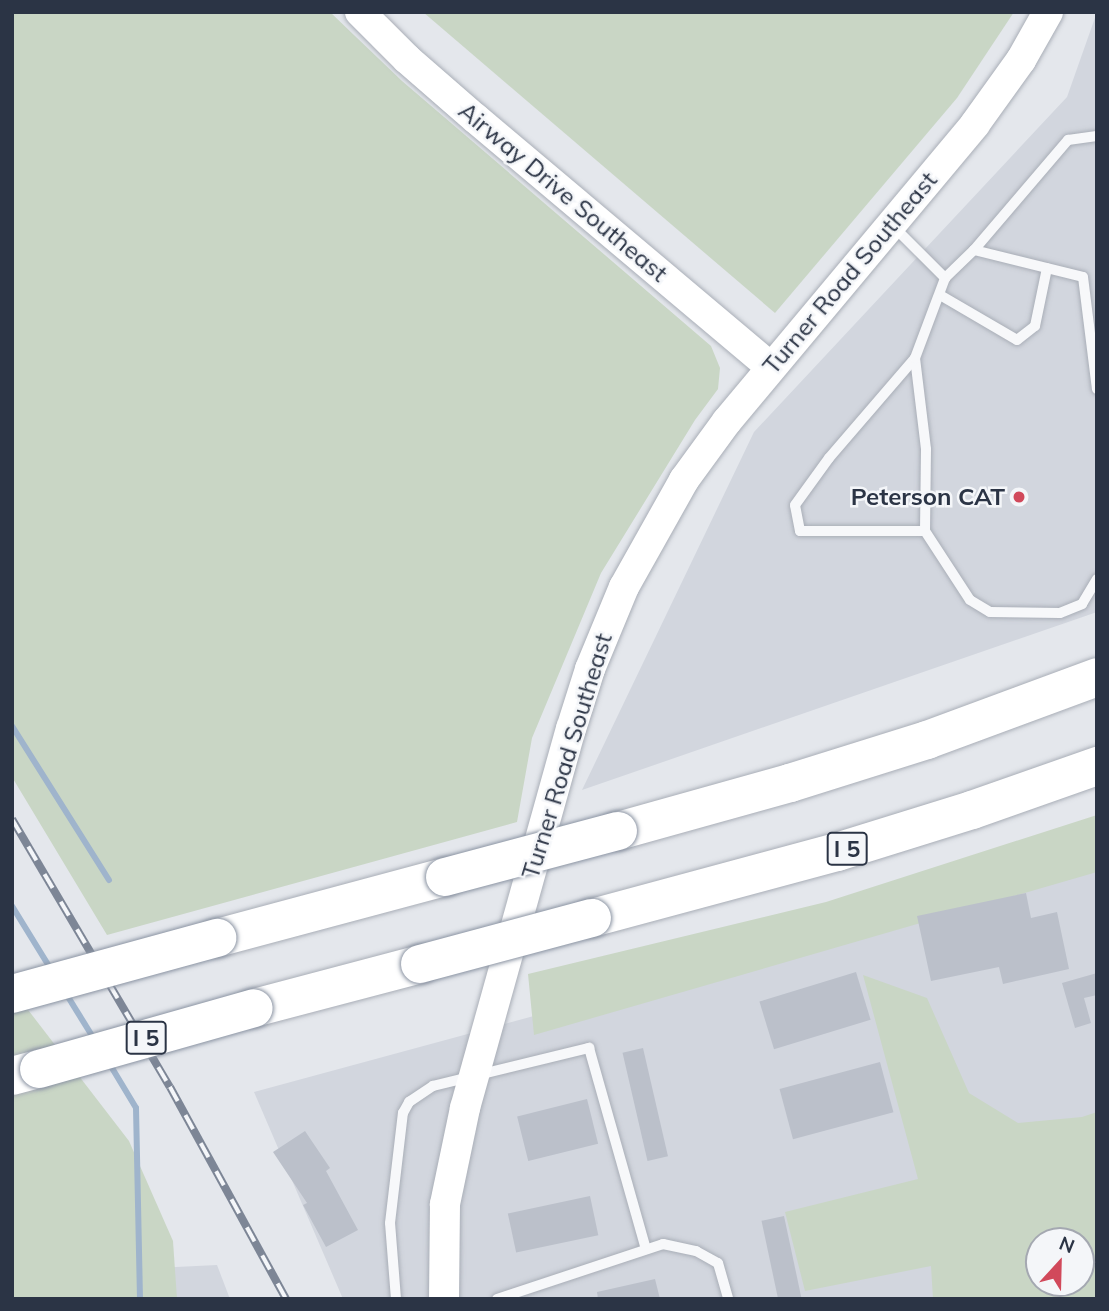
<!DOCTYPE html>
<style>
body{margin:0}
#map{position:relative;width:1109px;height:1311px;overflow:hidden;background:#e4e7ec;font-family:Mulish,sans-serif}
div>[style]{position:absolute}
.built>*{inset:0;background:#d2d6de}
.green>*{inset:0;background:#c9d6c5}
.stream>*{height:6px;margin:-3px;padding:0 3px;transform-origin:3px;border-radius:3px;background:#9fb4cc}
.building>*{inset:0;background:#bbc0ca;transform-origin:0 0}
.roads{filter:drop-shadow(0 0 2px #a9aeb7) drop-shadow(0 0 2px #a9aeb7)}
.lane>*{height:10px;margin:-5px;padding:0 5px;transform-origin:5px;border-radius:5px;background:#f7f8fa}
.secondary>*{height:30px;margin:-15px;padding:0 15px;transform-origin:15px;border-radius:15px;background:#fff}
.highway>*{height:38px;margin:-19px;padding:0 19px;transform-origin:19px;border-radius:19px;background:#fff}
.rail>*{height:8px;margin-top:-4px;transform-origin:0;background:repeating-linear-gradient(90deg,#f4f6f9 0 16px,#7d8696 0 32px);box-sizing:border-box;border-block:2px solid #7d8696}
.bridges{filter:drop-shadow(0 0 2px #8b94a3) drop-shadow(0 0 2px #8b94a3)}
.highway-bridge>*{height:38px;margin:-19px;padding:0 19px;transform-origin:19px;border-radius:19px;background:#fff}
.dots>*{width:19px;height:19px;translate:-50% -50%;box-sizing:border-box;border:4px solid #f4f6f9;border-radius:50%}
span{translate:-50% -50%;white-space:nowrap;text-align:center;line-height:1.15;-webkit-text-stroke:5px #f4f6f9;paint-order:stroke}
.shield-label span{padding:2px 5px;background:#f4f6f9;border:2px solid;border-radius:5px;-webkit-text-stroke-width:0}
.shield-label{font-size:23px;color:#2b3445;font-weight:700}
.street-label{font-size:24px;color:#2b3445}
.poi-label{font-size:24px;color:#2b3445;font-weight:700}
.right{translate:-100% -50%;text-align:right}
.frame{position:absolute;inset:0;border:14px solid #2b3445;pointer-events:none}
.north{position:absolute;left:1025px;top:1227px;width:70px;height:70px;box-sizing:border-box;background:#f4f6f9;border:2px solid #a4a8b1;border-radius:50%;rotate:22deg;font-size:19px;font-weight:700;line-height:28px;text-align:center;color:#2b3445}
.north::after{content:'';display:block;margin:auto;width:24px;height:32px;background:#d1495b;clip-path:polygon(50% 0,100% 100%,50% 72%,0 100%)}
</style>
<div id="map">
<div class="built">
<i style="clip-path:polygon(1097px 12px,1097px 612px,582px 790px,754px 432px,1067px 97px)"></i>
<i style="clip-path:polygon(evenodd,1097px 863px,1097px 1299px,343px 1299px,254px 1092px,1097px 863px,1039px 1241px,1081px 1241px,1081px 1283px,1039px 1283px,1039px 1241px)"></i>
<i style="clip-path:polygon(217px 1265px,230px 1299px,12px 1299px,12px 1275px)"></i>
</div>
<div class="green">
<i style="clip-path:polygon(12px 12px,330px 12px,402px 81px,711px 346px,720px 368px,718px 389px,695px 420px,601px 573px,532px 738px,517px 822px,107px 935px,12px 777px)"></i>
<i style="clip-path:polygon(423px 12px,1014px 12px,957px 98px,775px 313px)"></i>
<i style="clip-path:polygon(1097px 815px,1097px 872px,534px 1035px,528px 974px,826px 902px)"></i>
<i style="clip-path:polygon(evenodd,863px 975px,927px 998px,969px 1093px,1018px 1123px,1082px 1117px,1097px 1112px,1097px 1299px,933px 1299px,931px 1266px,805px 1291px,785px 1212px,918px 1179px,863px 975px,1081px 1241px,1081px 1283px,1039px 1283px,1039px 1241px,1081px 1241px)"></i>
<i style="clip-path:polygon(12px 989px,129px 1141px,173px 1241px,177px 1299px,12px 1299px)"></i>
</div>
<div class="stream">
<i style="left:12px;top:726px;width:182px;rotate:57.8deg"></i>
<i style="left:12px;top:906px;width:76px;rotate:58.4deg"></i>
<i style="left:65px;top:992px;width:55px;rotate:58.3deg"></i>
<i style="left:109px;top:1063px;width:52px;rotate:59deg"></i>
<i style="left:136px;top:1108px;width:191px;rotate:88.8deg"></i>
</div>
<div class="building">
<i style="clip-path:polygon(1026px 893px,1031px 918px,1057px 912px,1069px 969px,1003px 984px,999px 967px,931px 981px,917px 916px)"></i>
<i style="left:856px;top:972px;width:50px;height:101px;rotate:73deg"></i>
<i style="clip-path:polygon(1097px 973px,1097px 995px,1084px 998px,1091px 1023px,1075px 1028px,1062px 983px)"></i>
<i style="left:643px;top:1048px;width:111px;height:21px;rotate:77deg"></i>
<i style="left:880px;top:1062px;width:52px;height:104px;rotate:75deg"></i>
<i style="left:587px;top:1099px;width:46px;height:72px;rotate:76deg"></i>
<i style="clip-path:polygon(305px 1131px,330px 1168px,326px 1171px,358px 1230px,326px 1247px,303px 1205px,307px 1203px,273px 1152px)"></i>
<i style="left:590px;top:1196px;width:40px;height:84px;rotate:78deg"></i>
<i style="left:784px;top:1216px;width:85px;height:23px;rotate:78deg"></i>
<i style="clip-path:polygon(655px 1279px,660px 1299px,598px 1299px,597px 1292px)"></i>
</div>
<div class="roads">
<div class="lane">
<i style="left:893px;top:226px;width:74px;rotate:45deg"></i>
<i style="left:945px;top:278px;width:40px;rotate:-44deg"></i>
<i style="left:974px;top:250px;width:112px;rotate:13.9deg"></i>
<i style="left:1083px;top:277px;width:113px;rotate:82.9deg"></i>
<i style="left:974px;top:250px;width:145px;rotate:-49.5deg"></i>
<i style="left:1068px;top:140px;width:29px;rotate:-8deg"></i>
<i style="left:940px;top:295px;width:89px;rotate:30.3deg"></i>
<i style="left:1017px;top:340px;width:23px;rotate:-38deg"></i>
<i style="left:1035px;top:326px;width:59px;rotate:-78.3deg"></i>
<i style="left:915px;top:358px;width:92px;rotate:83.1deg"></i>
<i style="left:926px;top:449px;width:82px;rotate:90.7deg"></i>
<i style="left:925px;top:531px;width:125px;rotate:180deg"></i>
<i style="left:800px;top:531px;width:26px;rotate:-101deg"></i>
<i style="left:795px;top:505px;width:58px;rotate:-54.1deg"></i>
<i style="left:829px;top:458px;width:132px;rotate:-49.3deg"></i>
<i style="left:915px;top:358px;width:85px;rotate:-69.4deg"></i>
<i style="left:925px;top:531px;width:82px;rotate:56.9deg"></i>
<i style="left:970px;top:600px;width:23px;rotate:31deg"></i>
<i style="left:990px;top:612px;width:70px;rotate:0.8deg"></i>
<i style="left:1060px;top:613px;width:24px;rotate:-22deg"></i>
<i style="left:1082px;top:604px;width:29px;rotate:-59deg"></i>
<i style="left:396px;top:1299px;width:76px;rotate:-94.5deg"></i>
<i style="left:390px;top:1223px;width:111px;rotate:-83.3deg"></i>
<i style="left:403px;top:1113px;width:13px;rotate:-61deg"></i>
<i style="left:409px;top:1102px;width:29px;rotate:-34deg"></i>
<i style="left:433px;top:1086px;width:161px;rotate:-13.7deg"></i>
<i style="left:589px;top:1048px;width:209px;rotate:74.2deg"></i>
<i style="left:497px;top:1299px;width:175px;rotate:-18.3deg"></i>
<i style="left:663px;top:1244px;width:34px;rotate:12deg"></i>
<i style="left:696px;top:1251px;width:25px;rotate:29deg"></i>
<i style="left:718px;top:1263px;width:37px;rotate:74deg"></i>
</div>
<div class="secondary">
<i style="left:360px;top:12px;width:66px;rotate:45deg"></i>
<i style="left:407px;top:59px;width:91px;rotate:41deg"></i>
<i style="left:476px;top:119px;width:385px;rotate:40.1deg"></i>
<i style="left:444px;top:1299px;width:95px;rotate:-89.4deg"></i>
<i style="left:445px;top:1204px;width:98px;rotate:-78.2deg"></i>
<i style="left:465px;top:1108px;width:394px;rotate:-74.4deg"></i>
<i style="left:571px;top:729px;width:63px;rotate:-72.4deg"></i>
<i style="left:590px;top:669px;width:89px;rotate:-67.5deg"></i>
<i style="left:624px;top:587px;width:123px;rotate:-60.7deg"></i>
<i style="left:684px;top:480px;width:73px;rotate:-53.9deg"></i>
<i style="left:727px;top:421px;width:387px;rotate:-50.1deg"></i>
<i style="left:975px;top:124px;width:79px;rotate:-54.3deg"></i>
<i style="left:1021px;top:60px;width:55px;rotate:-60.6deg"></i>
</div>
<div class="highway">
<i style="left:618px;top:831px;width:179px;rotate:-15.6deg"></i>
<i style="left:790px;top:783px;width:144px;rotate:-17.4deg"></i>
<i style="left:927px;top:740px;width:181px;rotate:-20.3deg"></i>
<i style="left:592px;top:918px;width:254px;rotate:-15.1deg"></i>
<i style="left:837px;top:852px;width:141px;rotate:-17.3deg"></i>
<i style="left:972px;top:810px;width:133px;rotate:-19.4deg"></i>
<i style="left:217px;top:938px;width:236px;rotate:-15deg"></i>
<i style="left:254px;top:1008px;width:172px;rotate:-14.8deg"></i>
<i style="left:12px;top:1076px;width:28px;rotate:-15deg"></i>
</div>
</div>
<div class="rail">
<i style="left:12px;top:819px;width:311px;rotate:59.5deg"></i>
<i style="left:170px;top:1087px;width:242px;rotate:61.3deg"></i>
</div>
<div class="bridges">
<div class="highway-bridge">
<i style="left:445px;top:877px;width:179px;rotate:-14.9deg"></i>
<i style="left:420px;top:964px;width:178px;rotate:-15deg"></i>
<i style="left:12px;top:994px;width:213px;rotate:-15.3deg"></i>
<i style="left:39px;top:1069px;width:223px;rotate:-15.8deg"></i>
</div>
</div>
<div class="dots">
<i style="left:1019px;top:497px;background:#d1495b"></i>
</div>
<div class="shield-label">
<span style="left:847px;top:849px">I 5</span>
<span style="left:146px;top:1038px">I 5</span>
</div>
<div class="street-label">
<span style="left:563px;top:192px;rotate:40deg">Airway Drive Southeast</span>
<span style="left:850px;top:273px;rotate:-50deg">Turner Road Southeast</span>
<span style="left:567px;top:756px;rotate:-73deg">Turner Road Southeast</span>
</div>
<div class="poi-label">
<span class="right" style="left:1005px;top:497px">Peterson CAT</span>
</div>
<div class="frame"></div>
<div class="north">N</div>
</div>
